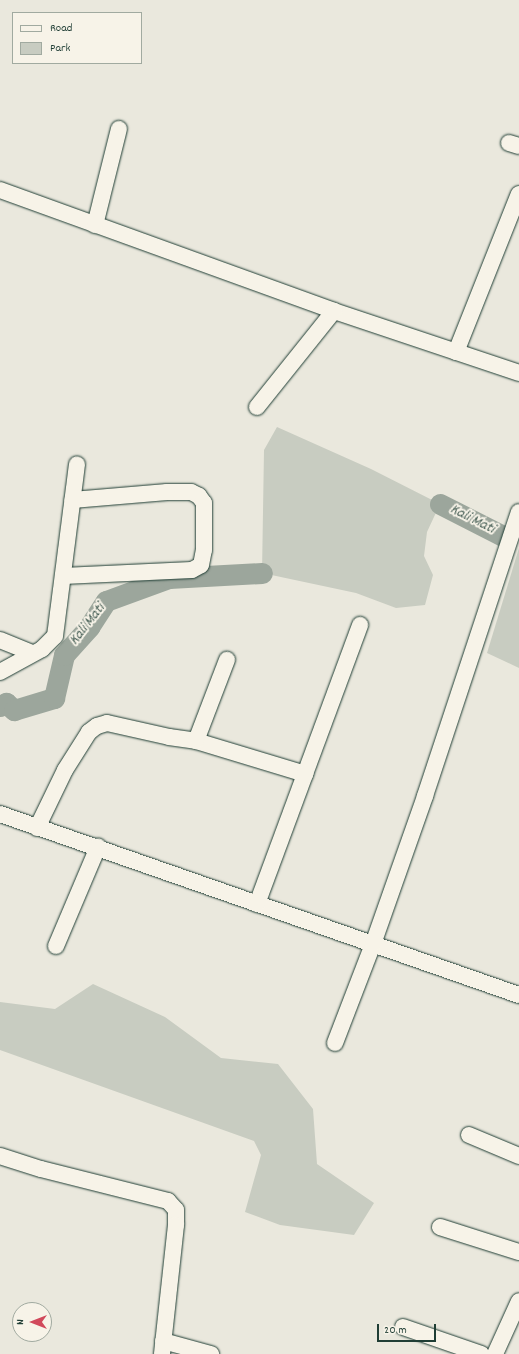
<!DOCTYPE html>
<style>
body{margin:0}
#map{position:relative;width:519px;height:1354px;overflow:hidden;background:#eae8dd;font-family:Dekko,sans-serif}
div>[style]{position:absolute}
.green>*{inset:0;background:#c8ccc1}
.canal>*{height:21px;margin:-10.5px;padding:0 10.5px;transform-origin:10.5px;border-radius:10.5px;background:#9ca69c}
.roads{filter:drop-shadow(0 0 1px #1f3d34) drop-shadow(0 0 1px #1f3d34)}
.street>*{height:16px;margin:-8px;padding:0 8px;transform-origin:8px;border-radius:8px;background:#f7f3e8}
span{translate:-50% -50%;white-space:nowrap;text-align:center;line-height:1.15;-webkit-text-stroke:4px #f7f3e8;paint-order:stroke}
.water-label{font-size:15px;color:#445c53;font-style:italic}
.legend{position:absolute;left:12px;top:12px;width:130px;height:52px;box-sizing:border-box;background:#f7f3e8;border:1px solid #a1aaa0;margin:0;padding:5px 7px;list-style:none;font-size:12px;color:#1f3d34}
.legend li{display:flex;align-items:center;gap:8px;height:20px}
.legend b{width:20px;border:1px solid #a1aaa0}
.north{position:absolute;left:12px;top:1302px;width:40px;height:40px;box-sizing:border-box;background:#f7f3e8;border:1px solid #a1aaa0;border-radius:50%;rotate:270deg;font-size:11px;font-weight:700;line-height:16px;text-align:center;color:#1f3d34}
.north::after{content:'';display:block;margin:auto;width:14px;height:18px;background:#d1495b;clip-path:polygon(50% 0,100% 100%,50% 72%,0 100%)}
.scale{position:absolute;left:377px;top:1324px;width:59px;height:18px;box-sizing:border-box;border:2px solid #1f3d34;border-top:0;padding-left:5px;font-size:12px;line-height:14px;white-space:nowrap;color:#1f3d34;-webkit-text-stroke:3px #f7f3e8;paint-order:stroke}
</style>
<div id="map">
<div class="green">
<i style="clip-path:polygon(277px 427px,371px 469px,440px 504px,427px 532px,424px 556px,433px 575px,425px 605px,396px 608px,356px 593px,262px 573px,264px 450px)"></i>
<i style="clip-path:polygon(519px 548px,519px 668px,487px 653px)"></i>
<i style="clip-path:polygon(93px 984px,165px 1017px,221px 1058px,278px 1064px,313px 1109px,317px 1164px,374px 1203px,354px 1235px,280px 1225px,245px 1212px,261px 1155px,254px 1141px,0 1050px,0 1002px,55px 1009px)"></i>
</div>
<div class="canal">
<i style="left:440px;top:504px;width:73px;rotate:26.9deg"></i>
<i style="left:0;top:706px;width:7px;rotate:-27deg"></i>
<i style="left:6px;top:703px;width:11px;rotate:41deg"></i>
<i style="left:14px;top:710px;width:42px;rotate:-16.7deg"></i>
<i style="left:54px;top:698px;width:44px;rotate:-76.9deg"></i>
<i style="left:64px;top:655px;width:38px;rotate:-48deg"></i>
<i style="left:89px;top:627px;width:31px;rotate:-57deg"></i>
<i style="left:106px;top:601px;width:67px;rotate:-20.1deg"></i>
<i style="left:169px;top:578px;width:93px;rotate:-3.1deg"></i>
</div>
<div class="roads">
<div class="street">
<i style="left:509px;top:143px;width:10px;rotate:17deg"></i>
<i style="left:0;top:190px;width:355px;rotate:19.9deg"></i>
<i style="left:334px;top:311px;width:195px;rotate:18.5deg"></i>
<i style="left:95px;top:225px;width:99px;rotate:-76deg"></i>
<i style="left:456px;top:352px;width:170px;rotate:-68.3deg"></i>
<i style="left:257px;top:407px;width:123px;rotate:-51.3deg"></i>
<i style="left:63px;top:576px;width:129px;rotate:-2.7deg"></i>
<i style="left:192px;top:570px;width:10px;rotate:-29deg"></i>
<i style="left:201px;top:565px;width:15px;rotate:-79deg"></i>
<i style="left:204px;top:550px;width:47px;rotate:-90deg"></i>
<i style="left:204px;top:503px;width:9px;rotate:-126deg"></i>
<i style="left:199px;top:496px;width:9px;rotate:-153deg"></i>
<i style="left:191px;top:492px;width:24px;rotate:180deg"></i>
<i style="left:167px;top:492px;width:95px;rotate:175.2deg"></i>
<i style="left:0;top:640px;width:35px;rotate:22deg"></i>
<i style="left:0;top:672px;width:48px;rotate:-28.7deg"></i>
<i style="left:42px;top:649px;width:18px;rotate:-45deg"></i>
<i style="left:55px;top:636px;width:173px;rotate:-82.7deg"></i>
<i style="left:196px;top:741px;width:114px;rotate:16.8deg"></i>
<i style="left:305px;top:774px;width:159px;rotate:-69.7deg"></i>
<i style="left:0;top:814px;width:550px;rotate:19.23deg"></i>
<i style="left:37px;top:828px;width:64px;rotate:-64.2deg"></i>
<i style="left:65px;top:770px;width:45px;rotate:-57.7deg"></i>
<i style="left:89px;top:732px;width:10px;rotate:-37deg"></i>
<i style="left:97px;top:726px;width:10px;rotate:-17deg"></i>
<i style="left:107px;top:723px;width:64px;rotate:12.7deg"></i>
<i style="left:169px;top:737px;width:27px;rotate:8deg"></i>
<i style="left:196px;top:741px;width:87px;rotate:-69.1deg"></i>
<i style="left:257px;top:904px;width:139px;rotate:-69.7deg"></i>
<i style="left:56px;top:946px;width:108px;rotate:-67deg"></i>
<i style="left:335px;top:1043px;width:106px;rotate:-69deg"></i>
<i style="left:373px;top:944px;width:157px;rotate:-70.6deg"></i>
<i style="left:425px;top:796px;width:299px;rotate:-71.7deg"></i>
<i style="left:469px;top:1135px;width:54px;rotate:22.8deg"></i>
<i style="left:0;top:1156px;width:43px;rotate:17.6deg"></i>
<i style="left:41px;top:1169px;width:131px;rotate:14.1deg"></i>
<i style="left:168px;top:1201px;width:12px;rotate:48deg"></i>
<i style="left:176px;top:1210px;width:15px;rotate:90deg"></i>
<i style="left:176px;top:1225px;width:130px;rotate:96.2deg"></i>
<i style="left:440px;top:1227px;width:83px;rotate:17.6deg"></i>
<i style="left:403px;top:1327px;width:83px;rotate:19.1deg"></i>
<i style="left:163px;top:1341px;width:50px;rotate:15.2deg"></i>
<i style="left:495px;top:1354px;width:58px;rotate:-65.6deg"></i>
</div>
</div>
<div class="water-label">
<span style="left:472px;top:520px;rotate:27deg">Kali Mati</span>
<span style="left:88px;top:625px;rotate:-52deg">Kali Mati</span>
</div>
<ul class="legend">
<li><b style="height:5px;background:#f7f3e8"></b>Road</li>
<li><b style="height:11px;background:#c8ccc1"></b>Park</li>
</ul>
<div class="north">N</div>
<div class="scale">20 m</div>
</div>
